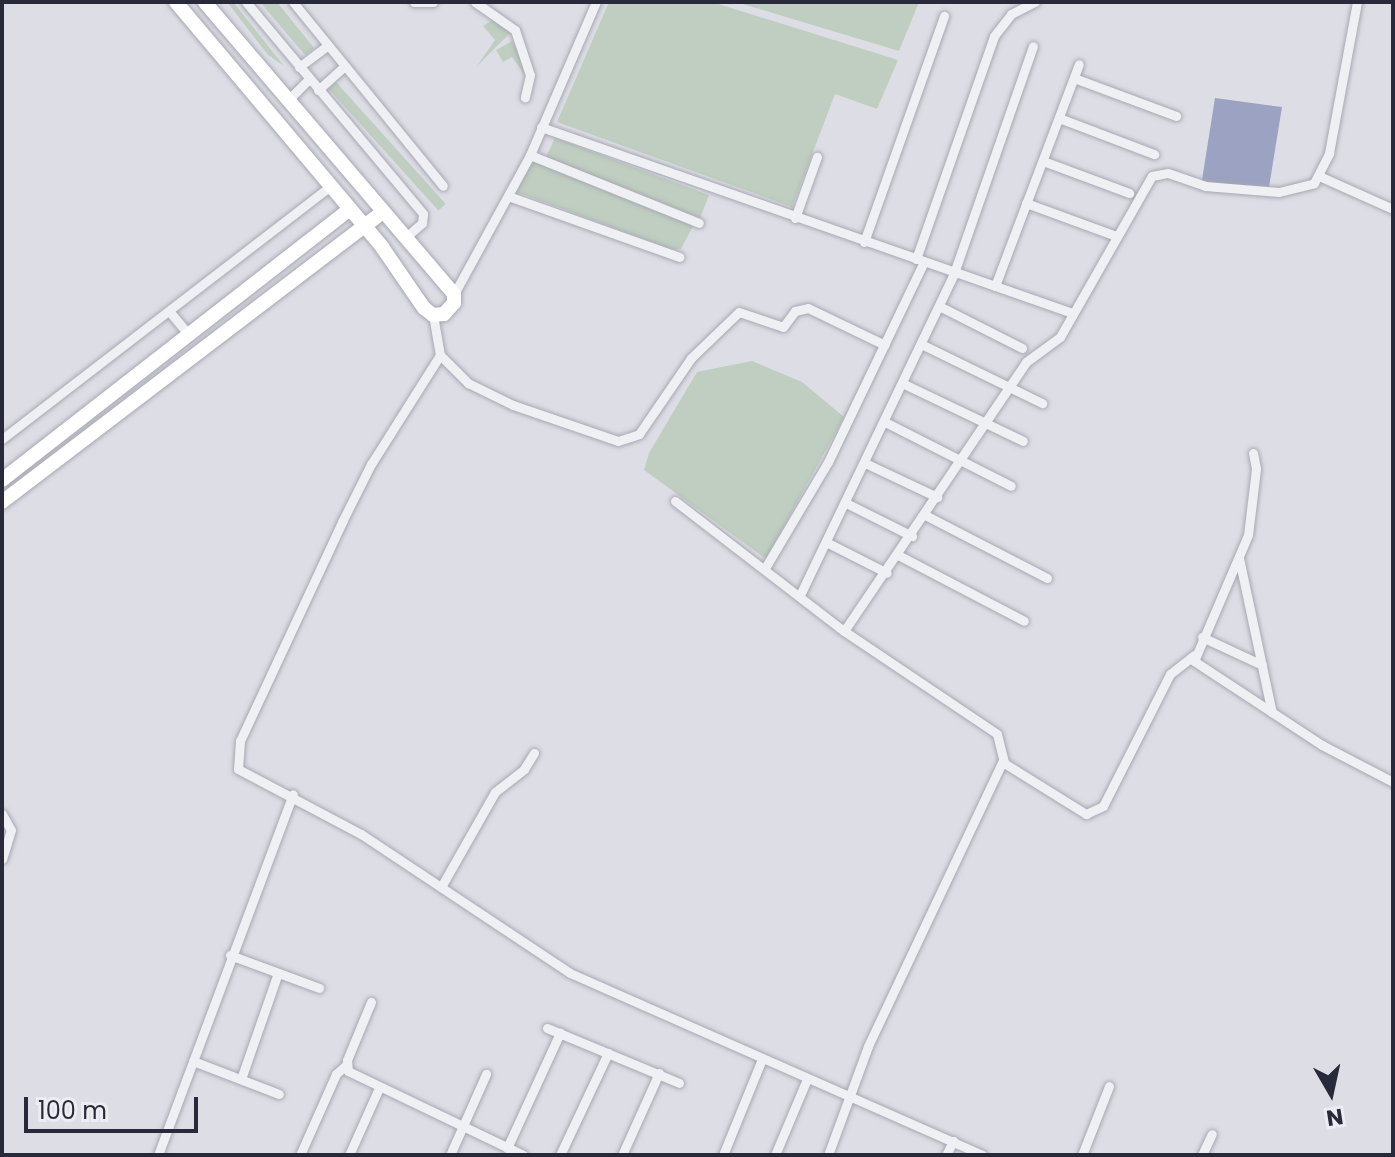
<!DOCTYPE html>
<style>
body{margin:0}
#map{position:relative;width:1395px;height:1157px;overflow:hidden;background:#dddee5;font-family:Poppins,sans-serif}
div>[style]{position:absolute}
.green>*{inset:0;background:#bfcec0;transform-origin:0 0}
.water>*{inset:0;background:#9ba2c2}
.roads{filter:drop-shadow(0 0 2px #a7a8b2) drop-shadow(0 0 2px #a7a8b2)}
.street>*{height:9px;margin:-4.5px;padding:0 4.5px;transform-origin:4.5px;border-radius:4.5px;background:#eff0f4}
.secondary>*{height:14px;margin:-7px;padding:0 7px;transform-origin:7px;border-radius:7px;background:#fff}
span{translate:-50% -50%;white-space:nowrap;text-align:center;line-height:1.15;-webkit-text-stroke:7px #ecedf3;paint-order:stroke}
.frame{position:absolute;inset:0;border:4px solid #28293a;pointer-events:none}
.north{position:absolute;left:1291px;top:1053px;width:80px;height:80px;-webkit-text-stroke:6px #ecedf3;paint-order:stroke;rotate:171deg;font-size:22px;font-weight:700;line-height:32px;text-align:center;color:#28293a}
.north::after{content:'';display:block;margin:auto;width:28px;height:36px;background:#28293a;clip-path:polygon(50% 0,100% 100%,50% 72%,0 100%)}
.scale{position:absolute;left:24px;top:1097px;width:174px;height:36px;box-sizing:border-box;border:4px solid #28293a;border-top:0;padding-left:10px;font-size:24px;line-height:28px;white-space:nowrap;color:#28293a;-webkit-text-stroke:6px #ecedf3;paint-order:stroke}
</style>
<div id="map">
<div class="green">
<i style="clip-path:polygon(227px 2px,233px 2px,284px 66px,268px 55px)"></i>
<i style="clip-path:polygon(260px 2px,277px 2px,314px 48px,305px 55px)"></i>
<i style="clip-path:polygon(609px 2px,712px 2px,898px 60px,877px 109px,835px 94px,792px 207px,557px 122px)"></i>
<i style="clip-path:polygon(736px 2px,919px 2px,899px 51px)"></i>
<i style="clip-path:polygon(494px 19px,511px 32px,476px 67px,495px 40px,483px 26px)"></i>
<i style="clip-path:polygon(512px 41px,523px 61px,527px 78px,512px 57px,503px 62px,496px 50px)"></i>
<i style="left:336px;top:82px;width:164px;height:10px;rotate:48deg"></i>
<i style="clip-path:polygon(555px 138px,709px 195px,700px 218px,546px 157px)"></i>
<i style="clip-path:polygon(531px 161px,693px 226px,681px 249px,671px 249px,517px 192px)"></i>
<i style="clip-path:polygon(752px 361px,802px 382px,844px 417px,766px 559px,644px 470px,649px 453px,697px 372px)"></i>
</div>
<div class="water">
<i style="clip-path:polygon(1215px 98px,1282px 107px,1269px 187px,1205px 185px,1202px 180px)"></i>
</div>
<div class="roads">
<div class="street">
<i style="left:246px;top:2px;width:276px;rotate:50.1deg"></i>
<i style="left:423px;top:214px;width:9px;rotate:96deg"></i>
<i style="left:422px;top:223px;width:23px;rotate:139deg"></i>
<i style="left:293px;top:2px;width:237px;rotate:50.8deg"></i>
<i style="left:414px;top:2px;width:19px"></i>
<i style="left:475px;top:2px;width:49px;rotate:35deg"></i>
<i style="left:515px;top:30px;width:47px;rotate:71.6deg"></i>
<i style="left:530px;top:75px;width:23px;rotate:103deg"></i>
<i style="left:299px;top:67px;width:36px;rotate:-37deg"></i>
<i style="left:1074px;top:78px;width:109px;rotate:20.4deg"></i>
<i style="left:318px;top:90px;width:36px;rotate:-42deg"></i>
<i style="left:288px;top:100px;width:30px;rotate:-45deg"></i>
<i style="left:1059px;top:118px;width:102px;rotate:20.8deg"></i>
<i style="left:541px;top:127px;width:563px;rotate:19.3deg"></i>
<i style="left:530px;top:155px;width:182px;rotate:21.9deg"></i>
<i style="left:1043px;top:161px;width:92px;rotate:20.4deg"></i>
<i style="left:1319px;top:176px;width:81px;rotate:24deg"></i>
<i style="left:508px;top:196px;width:182px;rotate:19.6deg"></i>
<i style="left:1026px;top:203px;width:96px;rotate:20.1deg"></i>
<i style="left:795px;top:218px;width:65px;rotate:-70.2deg"></i>
<i style="left:864px;top:242px;width:240px;rotate:-70.5deg"></i>
<i style="left:916px;top:259px;width:236px;rotate:-70.7deg"></i>
<i style="left:994px;top:36px;width:28px;rotate:-52deg"></i>
<i style="left:1011px;top:14px;width:27px;rotate:-27deg"></i>
<i style="left:995px;top:286px;width:237px;rotate:-69.3deg"></i>
<i style="left:454px;top:294px;width:158px;rotate:-61.3deg"></i>
<i style="left:530px;top:155px;width:167px;rotate:-66.7deg"></i>
<i style="left:939px;top:306px;width:93px;rotate:26.8deg"></i>
<i style="left:169px;top:311px;width:31px;rotate:50deg"></i>
<i style="left:433px;top:315px;width:41px;rotate:80.1deg"></i>
<i style="left:440px;top:355px;width:40px;rotate:45deg"></i>
<i style="left:468px;top:383px;width:50px;rotate:26.1deg"></i>
<i style="left:513px;top:405px;width:111px;rotate:18.9deg"></i>
<i style="left:618px;top:441px;width:22px;rotate:-18deg"></i>
<i style="left:639px;top:434px;width:92px;rotate:-55.6deg"></i>
<i style="left:691px;top:358px;width:66px;rotate:-43.8deg"></i>
<i style="left:739px;top:312px;width:46px;rotate:18.8deg"></i>
<i style="left:783px;top:327px;width:20px;rotate:-53deg"></i>
<i style="left:795px;top:311px;width:13px;rotate:-13deg"></i>
<i style="left:808px;top:308px;width:85px;rotate:25.7deg"></i>
<i style="left:921px;top:344px;width:135px;rotate:26deg"></i>
<i style="left:440px;top:355px;width:129px;rotate:122.3deg"></i>
<i style="left:371px;top:464px;width:63px;rotate:116.6deg"></i>
<i style="left:343px;top:520px;width:244px;rotate:115deg"></i>
<i style="left:240px;top:741px;width:28px;rotate:94deg"></i>
<i style="left:238px;top:769px;width:139px;rotate:27.9deg"></i>
<i style="left:361px;top:834px;width:251px;rotate:33.6deg"></i>
<i style="left:570px;top:973px;width:451px;rotate:23.8deg"></i>
<i style="left:902px;top:383px;width:134px;rotate:25.6deg"></i>
<i style="left:885px;top:422px;width:141px;rotate:26.9deg"></i>
<i style="left:2px;top:439px;width:415px;rotate:-37.6deg"></i>
<i style="left:1253px;top:453px;width:16px;rotate:79deg"></i>
<i style="left:1256px;top:469px;width:66px;rotate:96.9deg"></i>
<i style="left:1248px;top:535px;width:137px;rotate:113.2deg"></i>
<i style="left:1194px;top:661px;width:153px;rotate:33.3deg"></i>
<i style="left:1322px;top:745px;width:80px;rotate:27.5deg"></i>
<i style="left:865px;top:463px;width:80px;rotate:25.3deg"></i>
<i style="left:675px;top:501px;width:213px;rotate:37.6deg"></i>
<i style="left:844px;top:631px;width:184px;rotate:33.9deg"></i>
<i style="left:997px;top:734px;width:30px;rotate:76deg"></i>
<i style="left:1004px;top:763px;width:97px;rotate:31.9deg"></i>
<i style="left:1086px;top:814px;width:19px;rotate:-25deg"></i>
<i style="left:1103px;top:806px;width:148px;rotate:-63.1deg"></i>
<i style="left:1170px;top:674px;width:31px;rotate:-38deg"></i>
<i style="left:846px;top:503px;width:74px;rotate:26.6deg"></i>
<i style="left:927px;top:516px;width:135px;rotate:27.3deg"></i>
<i style="left:826px;top:542px;width:68px;rotate:26.9deg"></i>
<i style="left:898px;top:555px;width:142px;rotate:27.6deg"></i>
<i style="left:1239px;top:558px;width:158px;rotate:78deg"></i>
<i style="left:765px;top:568px;width:123px;rotate:-59.3deg"></i>
<i style="left:828px;top:462px;width:222px;rotate:-64.4deg"></i>
<i style="left:800px;top:595px;width:357px;rotate:-64.4deg"></i>
<i style="left:954px;top:273px;width:240px;rotate:-70.8deg"></i>
<i style="left:844px;top:631px;width:325px;rotate:-55.9deg"></i>
<i style="left:1026px;top:362px;width:42px;rotate:-36.3deg"></i>
<i style="left:1060px;top:337px;width:185px;rotate:-60.3deg"></i>
<i style="left:1152px;top:176px;width:16px;rotate:-11deg"></i>
<i style="left:1168px;top:173px;width:39px;rotate:19deg"></i>
<i style="left:1205px;top:186px;width:74px;rotate:4.6deg"></i>
<i style="left:1279px;top:192px;width:36px;rotate:-14deg"></i>
<i style="left:1314px;top:183px;width:34px;rotate:-63deg"></i>
<i style="left:1329px;top:153px;width:154px;rotate:-79.5deg"></i>
<i style="left:1202px;top:637px;width:66px;rotate:25deg"></i>
<i style="left:2px;top:814px;width:18px;rotate:61deg"></i>
<i style="left:11px;top:830px;width:30px;rotate:107deg"></i>
<i style="left:441px;top:887px;width:109px;rotate:-60.4deg"></i>
<i style="left:495px;top:792px;width:37px;rotate:-38deg"></i>
<i style="left:524px;top:769px;width:19px;rotate:-58deg"></i>
<i style="left:230px;top:955px;width:95px;rotate:20.3deg"></i>
<i style="left:371px;top:1002px;width:63px;rotate:112.5deg"></i>
<i style="left:347px;top:1060px;width:11px;rotate:85deg"></i>
<i style="left:348px;top:1071px;width:194px;rotate:25.6deg"></i>
<i style="left:547px;top:1028px;width:143px;rotate:22.6deg"></i>
<i style="left:193px;top:1061px;width:92px;rotate:21deg"></i>
<i style="left:241px;top:1079px;width:112px;rotate:-70.8deg"></i>
<i style="left:507px;top:1148px;width:127px;rotate:-65.3deg"></i>
<i style="left:158px;top:1155px;width:385px;rotate:-69.5deg"></i>
<i style="left:300px;top:1155px;width:89px;rotate:-66deg"></i>
<i style="left:336px;top:1074px;width:13px;rotate:-42deg"></i>
<i style="left:349px;top:1155px;width:73px;rotate:-65.9deg"></i>
<i style="left:450px;top:1155px;width:89px;rotate:-66deg"></i>
<i style="left:560px;top:1155px;width:113px;rotate:-64.8deg"></i>
<i style="left:622px;top:1155px;width:90px;rotate:-65.7deg"></i>
<i style="left:723px;top:1155px;width:104px;rotate:-67.9deg"></i>
<i style="left:775px;top:1155px;width:82px;rotate:-67.2deg"></i>
<i style="left:828px;top:1155px;width:116px;rotate:-69.8deg"></i>
<i style="left:868px;top:1046px;width:316px;rotate:-64.7deg"></i>
<i style="left:946px;top:1155px;width:16px;rotate:-63deg"></i>
<i style="left:1082px;top:1155px;width:74px;rotate:-68.6deg"></i>
<i style="left:1202px;top:1155px;width:23px;rotate:-65deg"></i>
</div>
<div class="secondary">
<i style="left:176px;top:2px;width:320px;rotate:49.9deg"></i>
<i style="left:382px;top:247px;width:74px;rotate:55.5deg"></i>
<i style="left:424px;top:308px;width:11px;rotate:38deg"></i>
<i style="left:433px;top:315px;width:11px;rotate:-5deg"></i>
<i style="left:444px;top:314px;width:15px;rotate:-48deg"></i>
<i style="left:454px;top:303px;width:9px;rotate:-90deg"></i>
<i style="left:454px;top:294px;width:384px;rotate:-130.5deg"></i>
<i style="left:2px;top:480px;width:441px;rotate:-37.9deg"></i>
<i style="left:2px;top:502px;width:478px;rotate:-37.3deg"></i>
</div>
</div>
<div class="frame"></div>
<div class="north">N</div>
<div class="scale">100 m</div>
</div>
